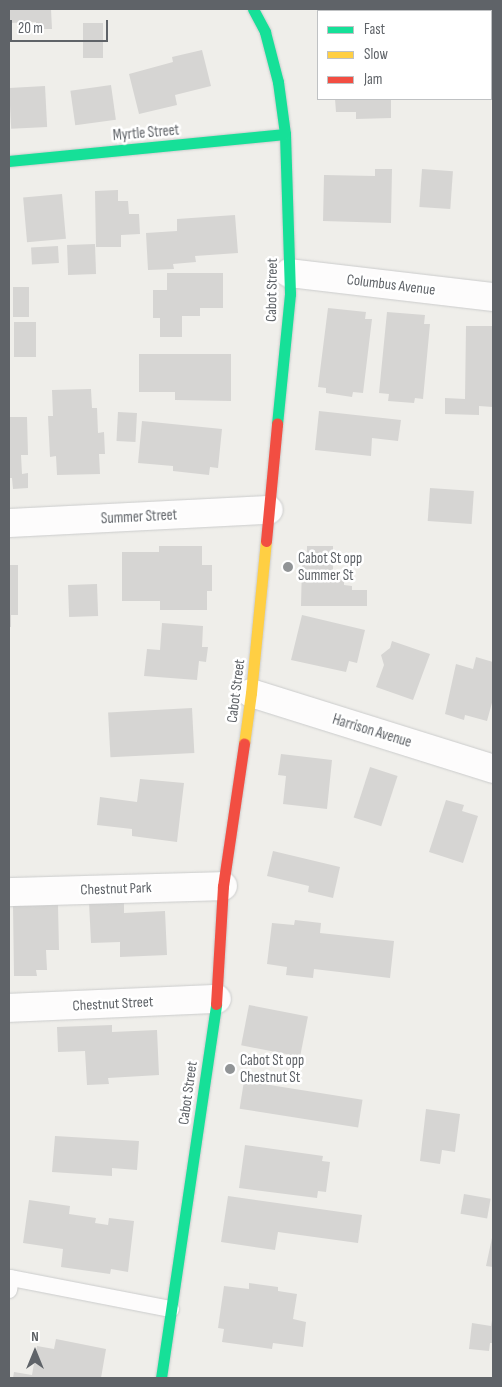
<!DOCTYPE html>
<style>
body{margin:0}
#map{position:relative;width:502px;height:1387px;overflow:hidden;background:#efeeea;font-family:"Sofia Sans Condensed",sans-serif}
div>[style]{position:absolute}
.building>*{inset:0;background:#d6d5d3;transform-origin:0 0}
.roads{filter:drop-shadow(0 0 1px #cbcccc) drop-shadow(0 0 1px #cbcccc)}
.lane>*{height:16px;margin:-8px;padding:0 8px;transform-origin:8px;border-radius:8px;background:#fdfcfc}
.street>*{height:28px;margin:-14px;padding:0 14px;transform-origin:14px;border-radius:14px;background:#fdfcfc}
.fast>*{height:11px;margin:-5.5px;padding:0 5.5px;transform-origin:5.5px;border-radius:5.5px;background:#16e098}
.slow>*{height:11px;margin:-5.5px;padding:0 5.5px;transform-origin:5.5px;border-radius:5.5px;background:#ffcf43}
.jam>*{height:11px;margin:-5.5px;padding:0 5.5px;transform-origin:5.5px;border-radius:5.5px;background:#f24e42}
.dots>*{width:14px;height:14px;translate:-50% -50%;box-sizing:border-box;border:2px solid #fff;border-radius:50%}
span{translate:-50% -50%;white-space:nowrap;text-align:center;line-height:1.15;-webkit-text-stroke:5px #fff;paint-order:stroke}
.street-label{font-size:15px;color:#5f6368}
.poi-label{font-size:15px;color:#5f6368}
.left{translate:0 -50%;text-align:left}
.frame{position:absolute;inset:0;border:10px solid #5f6368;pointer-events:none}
.legend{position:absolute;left:317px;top:10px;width:175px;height:90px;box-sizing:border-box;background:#fff;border:1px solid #bfc1c3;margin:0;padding:6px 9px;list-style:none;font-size:15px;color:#5f6368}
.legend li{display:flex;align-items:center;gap:10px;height:25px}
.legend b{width:25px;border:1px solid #bfc1c3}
.north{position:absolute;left:10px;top:1327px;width:50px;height:50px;-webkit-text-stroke:4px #fff;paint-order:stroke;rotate:0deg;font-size:14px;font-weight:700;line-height:20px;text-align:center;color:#5f6368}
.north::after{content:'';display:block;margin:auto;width:18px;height:22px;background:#5f6368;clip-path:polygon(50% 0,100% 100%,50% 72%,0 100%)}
.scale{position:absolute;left:10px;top:20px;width:98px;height:22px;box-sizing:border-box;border:2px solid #5f6368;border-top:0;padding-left:6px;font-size:15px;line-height:18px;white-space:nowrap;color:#5f6368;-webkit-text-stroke:4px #fff;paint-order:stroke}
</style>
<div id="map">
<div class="building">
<i style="clip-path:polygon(9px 9px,51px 9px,52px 29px,36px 29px,36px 22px,9px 23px)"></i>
<i style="left:83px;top:23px;width:20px;height:35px"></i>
<i style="clip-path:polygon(202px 50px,211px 86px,175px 95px,177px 105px,139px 114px,129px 74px,173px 62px,172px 57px)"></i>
<i style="left:111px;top:85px;width:35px;height:41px;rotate:82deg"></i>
<i style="left:45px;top:86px;width:41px;height:36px;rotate:87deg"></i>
<i style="clip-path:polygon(335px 99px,391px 99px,391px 118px,356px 119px,356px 112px,336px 112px)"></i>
<i style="clip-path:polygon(375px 169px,392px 169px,391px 223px,323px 221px,324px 175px,375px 176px)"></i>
<i style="left:422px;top:169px;width:31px;height:38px;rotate:4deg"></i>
<i style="clip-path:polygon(118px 190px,118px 201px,128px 201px,129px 214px,139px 214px,140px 234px,121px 235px,121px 247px,96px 247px,95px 191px)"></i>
<i style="left:62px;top:194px;width:45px;height:39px;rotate:85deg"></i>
<i style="clip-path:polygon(235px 215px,238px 253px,195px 256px,196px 262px,173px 264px,174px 269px,148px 270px,146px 233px,177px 231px,177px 219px)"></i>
<i style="left:95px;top:244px;width:30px;height:28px;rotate:88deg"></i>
<i style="left:58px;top:246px;width:17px;height:27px;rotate:87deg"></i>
<i style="clip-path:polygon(167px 273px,223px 273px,223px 308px,200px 308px,200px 316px,182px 316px,182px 337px,160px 337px,160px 318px,153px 318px,153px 290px,167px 290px)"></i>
<i style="left:13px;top:287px;width:16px;height:30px"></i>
<i style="clip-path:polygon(328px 308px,366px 312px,365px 319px,372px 319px,363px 393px,353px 392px,352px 397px,326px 393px,326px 388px,318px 387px)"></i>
<i style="clip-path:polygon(387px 312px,425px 315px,424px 324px,430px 324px,423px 399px,415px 398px,414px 403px,388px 401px,389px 394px,379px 393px)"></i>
<i style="left:14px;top:322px;width:22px;height:35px"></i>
<i style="clip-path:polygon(466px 326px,493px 326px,493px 407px,479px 406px,479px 415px,445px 414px,445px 398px,465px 399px)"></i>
<i style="clip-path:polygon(139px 354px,231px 354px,231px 401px,175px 400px,175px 392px,139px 392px)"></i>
<i style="clip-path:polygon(91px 389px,92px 408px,97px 408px,98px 433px,104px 432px,105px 454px,99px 454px,100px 474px,57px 475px,56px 456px,50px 457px,48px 416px,53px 416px,52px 390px)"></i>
<i style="clip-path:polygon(319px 411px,401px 420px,398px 441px,372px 438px,371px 456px,315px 450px)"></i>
<i style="left:118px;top:412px;width:19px;height:29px;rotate:3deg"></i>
<i style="clip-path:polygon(9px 417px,27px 417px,28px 455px,21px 455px,22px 474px,28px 473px,28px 488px,13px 489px,12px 478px,9px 478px)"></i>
<i style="clip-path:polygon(142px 421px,222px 429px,218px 468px,210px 467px,209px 475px,173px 471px,173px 466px,138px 463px)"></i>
<i style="left:430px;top:488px;width:44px;height:33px;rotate:4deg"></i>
<i style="clip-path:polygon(159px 546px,202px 546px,202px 565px,212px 565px,212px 591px,207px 591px,207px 610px,160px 610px,160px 601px,122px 601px,122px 552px,159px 552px)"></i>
<i style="clip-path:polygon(307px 546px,333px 546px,333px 579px,344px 579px,344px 585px,352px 586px,352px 590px,367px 590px,367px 606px,301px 606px,302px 564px,307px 564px)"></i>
<i style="clip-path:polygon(9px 565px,18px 565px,18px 615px,11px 615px,11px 627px,9px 627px)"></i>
<i style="left:97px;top:584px;width:32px;height:29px;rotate:88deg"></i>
<i style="clip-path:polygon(302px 615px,365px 630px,357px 663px,349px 661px,346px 672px,291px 660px)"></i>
<i style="clip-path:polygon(162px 623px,203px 626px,202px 647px,208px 647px,206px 662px,199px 661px,197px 680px,144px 676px,147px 649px,160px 650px)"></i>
<i style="clip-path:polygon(392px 641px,430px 654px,413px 700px,376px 687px,384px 665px,381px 655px,390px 648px)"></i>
<i style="clip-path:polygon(476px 657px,493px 662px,493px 699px,487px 721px,465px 715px,464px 720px,445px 714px,456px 664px,473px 669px)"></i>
<i style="left:192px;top:708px;width:45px;height:84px;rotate:87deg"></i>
<i style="clip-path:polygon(281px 754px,332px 760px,327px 809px,283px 804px,286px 776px,278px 775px)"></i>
<i style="left:370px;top:767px;width:29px;height:53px;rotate:18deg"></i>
<i style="clip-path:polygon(140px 779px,184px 783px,177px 842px,132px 836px,132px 829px,97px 825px,100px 797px,137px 802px)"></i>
<i style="clip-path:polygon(446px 800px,464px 805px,462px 811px,478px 816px,463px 863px,429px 852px)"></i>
<i style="clip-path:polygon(273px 851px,340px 867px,333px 898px,308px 892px,309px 886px,267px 876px)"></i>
<i style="clip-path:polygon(124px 900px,124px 913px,165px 911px,167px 955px,120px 957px,120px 942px,91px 943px,89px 902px)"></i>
<i style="clip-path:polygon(58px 905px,59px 950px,46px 950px,47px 970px,36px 970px,37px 976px,14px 976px,13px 906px)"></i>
<i style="clip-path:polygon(295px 920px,321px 923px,320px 933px,394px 941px,390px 978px,314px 969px,313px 978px,286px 975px,287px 967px,267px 964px,272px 923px,294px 925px)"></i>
<i style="left:249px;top:1005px;width:60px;height:41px;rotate:11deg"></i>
<i style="clip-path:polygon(112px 1025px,112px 1032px,157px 1030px,159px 1075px,108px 1078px,109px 1084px,87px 1085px,85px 1051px,58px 1052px,57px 1027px)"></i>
<i style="left:244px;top:1081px;width:120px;height:28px;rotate:9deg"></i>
<i style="clip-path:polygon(426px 1109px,460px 1114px,455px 1152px,442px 1150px,440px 1164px,420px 1161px)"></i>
<i style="clip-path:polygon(55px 1136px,139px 1141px,137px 1170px,112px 1168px,112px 1176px,52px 1172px)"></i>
<i style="clip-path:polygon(245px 1145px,323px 1156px,322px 1161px,330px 1162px,326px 1192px,318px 1191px,317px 1198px,239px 1188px)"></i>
<i style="left:464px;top:1194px;width:27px;height:20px;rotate:10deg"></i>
<i style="clip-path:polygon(228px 1196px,362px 1215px,358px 1243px,278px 1232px,275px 1250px,221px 1242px)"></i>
<i style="clip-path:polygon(29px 1200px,70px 1206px,69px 1214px,96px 1218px,95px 1223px,108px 1225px,109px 1218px,134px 1221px,128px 1272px,111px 1269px,110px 1274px,61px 1267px,63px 1249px,23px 1243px)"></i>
<i style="clip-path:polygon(492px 1238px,493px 1238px,493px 1267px,486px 1266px)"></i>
<i style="clip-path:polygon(249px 1283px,278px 1287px,278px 1291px,297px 1294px,293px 1319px,306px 1322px,303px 1347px,273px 1343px,272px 1349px,222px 1342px,224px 1329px,218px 1328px,224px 1286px,249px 1289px)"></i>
<i style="clip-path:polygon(492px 1320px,493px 1343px,490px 1343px,489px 1351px,469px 1349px,472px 1323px,491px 1326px)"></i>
<i style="clip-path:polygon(56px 1339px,106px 1349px,101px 1378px,13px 1378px,14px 1372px,32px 1375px,37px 1346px,54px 1349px)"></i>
</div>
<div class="roads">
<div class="lane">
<i style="left:9px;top:1290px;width:12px;rotate:-81deg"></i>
<i style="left:11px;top:1278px;width:163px;rotate:11deg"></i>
</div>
<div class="street">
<i style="left:289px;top:273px;width:205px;rotate:6.7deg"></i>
<i style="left:9px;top:523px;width:260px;rotate:-2.9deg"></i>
<i style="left:251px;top:693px;width:254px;rotate:17.4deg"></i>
<i style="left:9px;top:892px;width:214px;rotate:-1.6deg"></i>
<i style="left:9px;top:1008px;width:208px;rotate:-2.5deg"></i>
</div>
<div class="fast">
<i style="left:253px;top:9px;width:26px;rotate:62deg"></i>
<i style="left:265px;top:32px;width:52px;rotate:75.4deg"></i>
<i style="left:278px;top:82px;width:52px;rotate:82.3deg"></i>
<i style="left:285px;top:134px;width:160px;rotate:88.2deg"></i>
<i style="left:290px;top:294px;width:131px;rotate:95.7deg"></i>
<i style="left:9px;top:161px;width:277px;rotate:-5.6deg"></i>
<i style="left:161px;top:1378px;width:378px;rotate:-81.6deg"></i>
</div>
<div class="slow">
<i style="left:244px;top:744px;width:51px;rotate:-82.2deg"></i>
<i style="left:251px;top:693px;width:153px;rotate:-84.4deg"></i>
</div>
<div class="jam">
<i style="left:266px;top:541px;width:118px;rotate:-84.6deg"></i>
<i style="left:216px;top:1004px;width:118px;rotate:-86.6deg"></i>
<i style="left:223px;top:886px;width:144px;rotate:-81.6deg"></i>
</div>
</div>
<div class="dots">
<i style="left:288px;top:567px;background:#919496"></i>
<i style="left:230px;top:1069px;background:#919496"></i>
</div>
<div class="street-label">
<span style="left:146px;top:133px;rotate:-5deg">Myrtle Street</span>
<span style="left:391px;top:285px;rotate:7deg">Columbus Avenue</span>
<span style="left:272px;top:290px;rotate:-89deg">Cabot Street</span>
<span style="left:139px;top:517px;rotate:-3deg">Summer Street</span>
<span style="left:236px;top:691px;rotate:-83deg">Cabot Street</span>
<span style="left:372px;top:731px;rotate:17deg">Harrison Avenue</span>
<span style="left:116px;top:889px;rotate:-2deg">Chestnut Park</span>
<span style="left:113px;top:1004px;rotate:-3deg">Chestnut Street</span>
<span style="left:188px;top:1093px;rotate:-82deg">Cabot Street</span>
</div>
<div class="poi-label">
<span class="left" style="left:298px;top:567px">Cabot St opp<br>Summer St</span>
<span class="left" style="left:240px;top:1069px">Cabot St opp<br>Chestnut St</span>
</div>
<div class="frame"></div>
<ul class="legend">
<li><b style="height:6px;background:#16e098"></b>Fast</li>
<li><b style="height:6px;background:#ffcf43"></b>Slow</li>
<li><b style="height:6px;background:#f24e42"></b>Jam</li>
</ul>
<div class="north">N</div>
<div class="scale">20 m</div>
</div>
